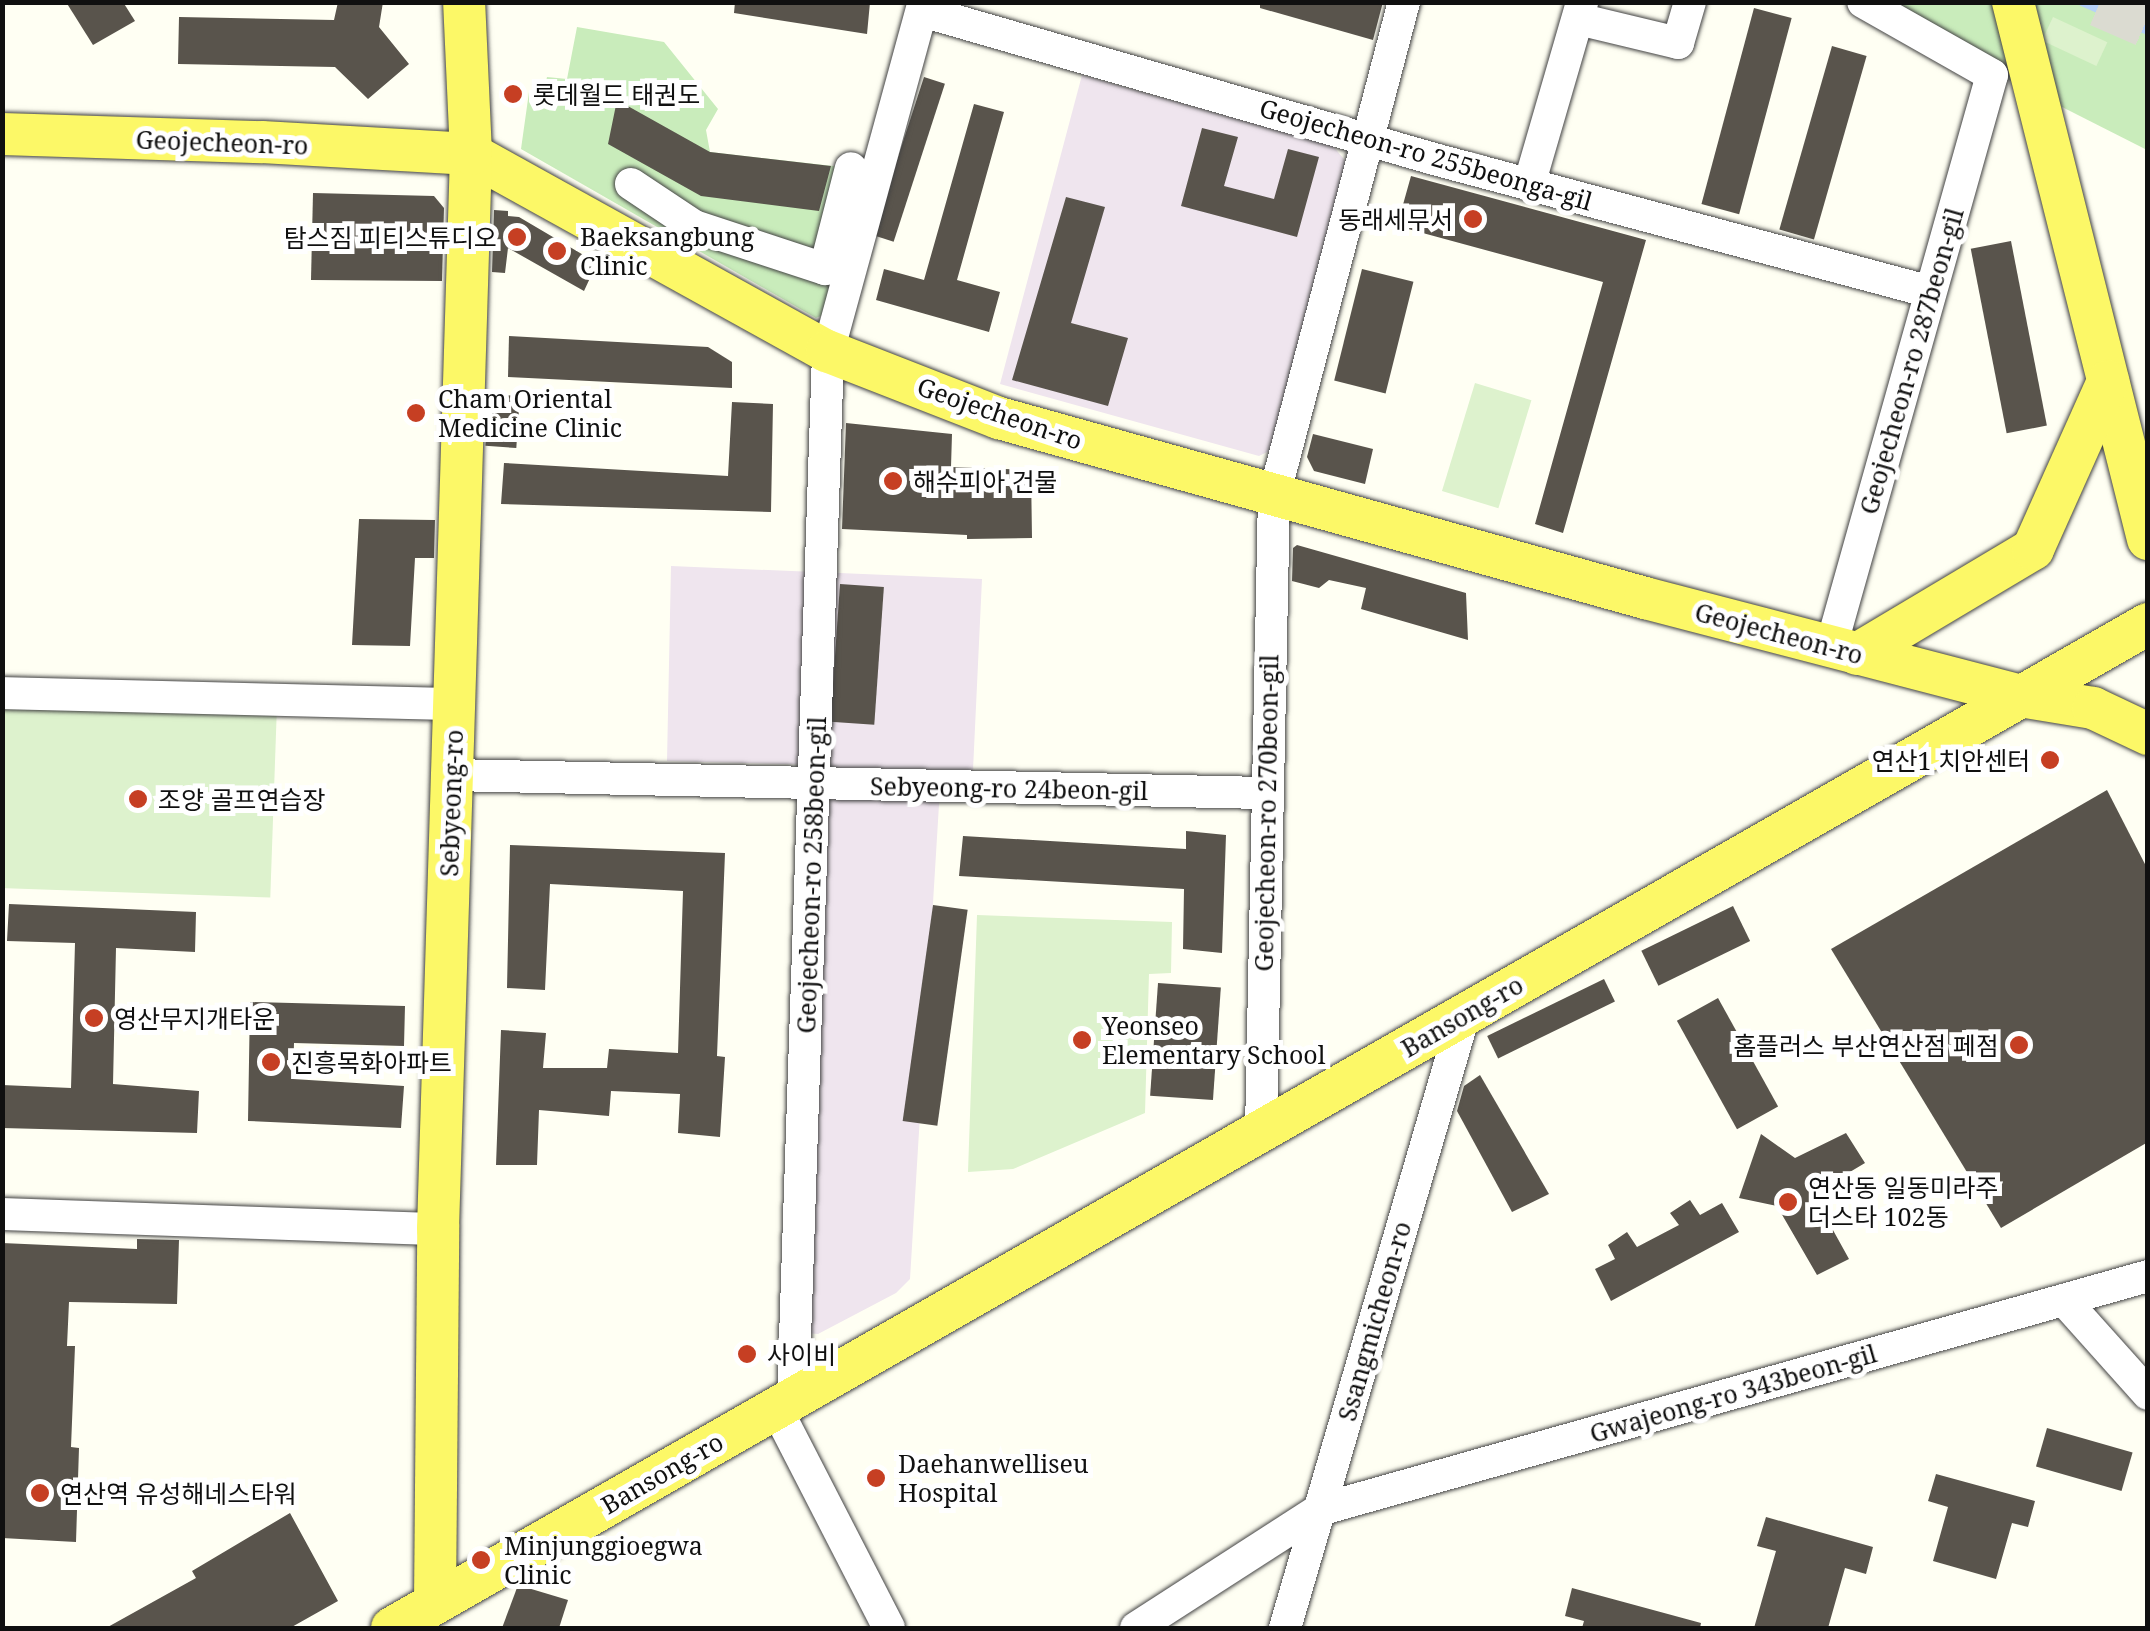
<!DOCTYPE html>
<meta charset="utf-8">
<style>
body{margin:0}
#map{position:relative;width:2150px;height:1631px;overflow:hidden;background:#fffff3;font-family:"Noto Serif","Noto Sans KR",serif}
div>[style]{position:absolute}
.industrial>*{inset:0;background:#efe5ee}
.green>*{inset:0;background:#c9ecbb}
.pitch>*{inset:0;background:#ddf2cd;transform-origin:0 0}
.water>*{inset:0;background:#b6d1f8}
.building>*{inset:0;background:#59544c;transform-origin:0 0}
.highway-tunnel>*{height:50px;margin-top:-25px;transform-origin:0;background:repeating-linear-gradient(90deg,#dbdbd1 0 50px,transparent 0 75px)}
.roads{filter:drop-shadow(0 0 2px #434343) drop-shadow(0 0 2px #434343)}
.minor>*{height:32px;margin:-16px;padding:0 16px;transform-origin:16px;border-radius:16px;background:#fff}
.major>*{height:42px;margin:-21px;padding:0 21px;transform-origin:21px;border-radius:21px;background:#fcf867}
.dots>*{width:28px;height:28px;translate:-50% -50%;box-sizing:border-box;border:5px solid #fff;border-radius:50%}
span{translate:-50% -50%;white-space:nowrap;text-align:center;line-height:1.15;-webkit-text-stroke:10px #fff;paint-order:stroke}
.poi-label{font-size:25px;color:#101010}
.left{translate:0 -50%;text-align:left}
.right{translate:-100% -50%;text-align:right}
.street-label{font-size:25px;color:#101010}
.frame{position:absolute;inset:0;border:5px solid #101010;pointer-events:none}
</style>
<div id="map">
<div class="industrial">
<i style="clip-path:polygon(1082px 75px,1333px 146px,1347px 163px,1271px 450px,1259px 456px,1000px 384px)"></i>
<i style="clip-path:polygon(671px 566px,982px 579px,973px 770px,941px 772px,910px 1279px,896px 1293px,818px 1334px,805px 1333px,819px 765px,667px 761px)"></i>
</div>
<div class="green">
<i style="clip-path:polygon(1875px 3px,2147px 3px,2147px 150px,2003px 77px)"></i>
<i style="clip-path:polygon(577px 27px,664px 42px,718px 109px,706px 130px,710px 152px,851px 168px,825px 314px,816px 318px,521px 149px,529px 92px,544px 90px,547px 77px,567px 79px)"></i>
</div>
<div class="pitch">
<i style="left:2053px;top:17px;width:60px;height:26px;rotate:25deg"></i>
<i style="left:1475px;top:383px;width:59px;height:113px;rotate:17deg"></i>
<i style="left:3px;top:700px;width:274px;height:188px;rotate:2deg"></i>
<i style="clip-path:polygon(977px 915px,1172px 922px,1171px 973px,1149px 974px,1145px 1113px,1013px 1169px,968px 1172px)"></i>
</div>
<div class="water">
<i style="clip-path:polygon(2075px 3px,2147px 3px,2147px 35px,2081px 6px)"></i>
</div>
<div class="building">
<i style="clip-path:polygon(66px 2px,123px 2px,135px 21px,93px 45px)"></i>
<i style="clip-path:polygon(338px 2px,383px 2px,379px 27px,409px 64px,368px 99px,335px 67px,178px 64px,179px 17px,334px 20px)"></i>
<i style="clip-path:polygon(735px 2px,870px 2px,867px 34px,734px 13px)"></i>
<i style="clip-path:polygon(1260px 2px,1383px 2px,1373px 40px,1260px 8px)"></i>
<i style="left:1754px;top:8px;width:39px;height:203px;rotate:15deg"></i>
<i style="left:1832px;top:46px;width:36px;height:191px;rotate:16deg"></i>
<i style="left:924px;top:77px;width:22px;height:166px;rotate:18deg"></i>
<i style="clip-path:polygon(617px 100px,710px 152px,831px 166px,819px 211px,701px 196px,608px 144px)"></i>
<i style="clip-path:polygon(974px 104px,1004px 112px,957px 280px,1000px 292px,989px 332px,876px 300px,884px 269px,924px 280px)"></i>
<i style="clip-path:polygon(1202px 128px,1238px 137px,1224px 186px,1274px 199px,1288px 149px,1319px 157px,1297px 237px,1181px 206px)"></i>
<i style="clip-path:polygon(1411px 176px,1646px 240px,1563px 533px,1535px 524px,1603px 282px,1397px 226px)"></i>
<i style="clip-path:polygon(313px 193px,434px 196px,444px 208px,442px 281px,311px 280px)"></i>
<i style="clip-path:polygon(1066px 197px,1105px 207px,1071px 323px,1128px 338px,1108px 406px,1012px 380px)"></i>
<i style="clip-path:polygon(494px 210px,508px 211px,508px 216px,519px 217px,597px 263px,584px 291px,508px 248px,505px 273px,492px 272px)"></i>
<i style="left:2011px;top:241px;width:188px;height:41px;rotate:79deg"></i>
<i style="left:1362px;top:269px;width:53px;height:115px;rotate:14deg"></i>
<i style="clip-path:polygon(509px 336px,708px 347px,732px 362px,732px 388px,508px 377px)"></i>
<i style="left:489px;top:394px;width:31px;height:52px;rotate:4deg"></i>
<i style="clip-path:polygon(732px 402px,773px 404px,771px 512px,501px 504px,504px 463px,728px 476px)"></i>
<i style="clip-path:polygon(846px 423px,952px 434px,951px 467px,1031px 470px,1032px 538px,967px 539px,967px 535px,842px 529px)"></i>
<i style="clip-path:polygon(1313px 434px,1373px 449px,1365px 484px,1314px 471px,1307px 457px)"></i>
<i style="clip-path:polygon(359px 519px,435px 520px,434px 558px,415px 558px,410px 646px,352px 645px)"></i>
<i style="clip-path:polygon(1297px 545px,1466px 593px,1468px 640px,1361px 609px,1366px 588px,1329px 580px,1319px 588px,1292px 581px,1293px 548px)"></i>
<i style="left:840px;top:584px;width:44px;height:138px;rotate:4deg"></i>
<i style="clip-path:polygon(2107px 790px,2148px 870px,2148px 1142px,2001px 1228px,1831px 949px)"></i>
<i style="clip-path:polygon(1186px 831px,1226px 835px,1222px 953px,1183px 949px,1184px 889px,959px 876px,963px 836px,1186px 849px)"></i>
<i style="clip-path:polygon(510px 845px,725px 853px,717px 1056px,725px 1057px,720px 1137px,678px 1133px,680px 1094px,611px 1091px,609px 1116px,539px 1110px,537px 1165px,496px 1165px,501px 1030px,546px 1033px,543px 1068px,607px 1068px,609px 1049px,678px 1053px,683px 891px,550px 884px,545px 990px,507px 988px)"></i>
<i style="clip-path:polygon(9px 904px,196px 912px,195px 952px,116px 948px,113px 1084px,199px 1091px,197px 1133px,2px 1128px,2px 1085px,71px 1088px,75px 943px,7px 941px)"></i>
<i style="left:933px;top:905px;width:35px;height:218px;rotate:8deg"></i>
<i style="left:1733px;top:906px;width:39px;height:102px;rotate:64deg"></i>
<i style="left:1604px;top:979px;width:25px;height:130px;rotate:64deg"></i>
<i style="left:1158px;top:983px;width:63px;height:113px;rotate:4deg"></i>
<i style="left:1718px;top:998px;width:124px;height:47px;rotate:61deg"></i>
<i style="clip-path:polygon(250px 1002px,405px 1006px,404px 1046px,294px 1043px,293px 1079px,404px 1086px,401px 1128px,248px 1121px)"></i>
<i style="clip-path:polygon(1480px 1075px,1549px 1194px,1512px 1212px,1457px 1111px,1464px 1086px)"></i>
<i style="clip-path:polygon(1846px 1133px,1865px 1163px,1813px 1194px,1849px 1259px,1817px 1275px,1777px 1206px,1739px 1198px,1761px 1134px,1795px 1158px)"></i>
<i style="clip-path:polygon(1690px 1200px,1700px 1215px,1722px 1203px,1739px 1232px,1611px 1301px,1595px 1269px,1615px 1259px,1608px 1245px,1627px 1232px,1637px 1247px,1679px 1225px,1670px 1213px)"></i>
<i style="clip-path:polygon(137px 1239px,179px 1240px,177px 1304px,69px 1302px,67px 1346px,75px 1346px,71px 1447px,79px 1448px,76px 1542px,2px 1538px,2px 1243px,137px 1249px)"></i>
<i style="left:2047px;top:1428px;width:89px;height:40px;rotate:16deg"></i>
<i style="clip-path:polygon(1936px 1474px,2035px 1501px,2028px 1527px,2012px 1523px,1996px 1579px,1933px 1561px,1948px 1507px,1928px 1501px)"></i>
<i style="clip-path:polygon(290px 1513px,338px 1601px,290px 1628px,106px 1628px,196px 1578px,192px 1571px)"></i>
<i style="clip-path:polygon(1766px 1517px,1873px 1547px,1866px 1574px,1845px 1568px,1828px 1628px,1754px 1628px,1776px 1551px,1757px 1546px)"></i>
<i style="clip-path:polygon(518px 1585px,568px 1600px,559px 1628px,502px 1628px)"></i>
<i style="clip-path:polygon(1572px 1588px,1701px 1623px,1700px 1628px,1582px 1628px,1584px 1621px,1565px 1616px)"></i>
</div>
<div class="highway-tunnel">
<i style="left:2100px;top:2px;width:52px;rotate:23.6deg"></i>
</div>
<div class="roads">
<div class="minor">
<i style="left:922px;top:11px;width:533px;rotate:16.12deg"></i>
<i style="left:1434px;top:159px;width:514px;rotate:14.98deg"></i>
<i style="left:1578px;top:19px;width:103px;rotate:13.5deg"></i>
<i style="left:1678px;top:43px;width:43px;rotate:-73.7deg"></i>
<i style="left:631px;top:184px;width:76px;rotate:33.7deg"></i>
<i style="left:694px;top:226px;width:138px;rotate:18.2deg"></i>
<i style="left:825px;top:269px;width:104px;rotate:-75.6deg"></i>
<i style="left:1529px;top:185px;width:191px;rotate:-73.8deg"></i>
<i style="left:1831px;top:647px;width:594px;rotate:-74.28deg"></i>
<i style="left:1992px;top:75px;width:148px;rotate:-150.5deg"></i>
<i style="left:2px;top:693px;width:452px;rotate:1.4deg"></i>
<i style="left:452px;top:775px;width:814px;rotate:1.27deg"></i>
<i style="left:1261px;top:1131px;width:635px;rotate:-88.83deg"></i>
<i style="left:1274px;top:496px;width:511px;rotate:-75.26deg"></i>
<i style="left:2px;top:1214px;width:436px;rotate:2deg"></i>
<i style="left:2064px;top:1300px;width:126px;rotate:48.2deg"></i>
<i style="left:793px;top:1398px;width:1047px;rotate:-88.08deg"></i>
<i style="left:828px;top:352px;width:363px;rotate:-74.7deg"></i>
<i style="left:776px;top:1408px;width:247px;rotate:62.8deg"></i>
<i style="left:1136px;top:1628px;width:218px;rotate:-32.8deg"></i>
<i style="left:1319px;top:1510px;width:861px;rotate:-15.76deg"></i>
<i style="left:1285px;top:1628px;width:639px;rotate:-73.72deg"></i>
</div>
<div class="major">
<i style="left:2013px;top:2px;width:554px;rotate:75.89deg"></i>
<i style="left:2px;top:134px;width:260px;rotate:1.8deg"></i>
<i style="left:262px;top:142px;width:209px;rotate:3.3deg"></i>
<i style="left:471px;top:154px;width:407px;rotate:29deg"></i>
<i style="left:827px;top:351px;width:185px;rotate:21.3deg"></i>
<i style="left:999px;top:418px;width:671px;rotate:15.57deg"></i>
<i style="left:1645px;top:598px;width:388px;rotate:14.6deg"></i>
<i style="left:2020px;top:696px;width:74px;rotate:9.3deg"></i>
<i style="left:2093px;top:708px;width:61px;rotate:25.3deg"></i>
<i style="left:1857px;top:654px;width:205px;rotate:-30.8deg"></i>
<i style="left:2033px;top:549px;width:184px;rotate:-65.9deg"></i>
<i style="left:435px;top:1603px;width:374px;rotate:-89.5deg"></i>
<i style="left:438px;top:1229px;width:1076px;rotate:-88.24deg"></i>
<i style="left:471px;top:154px;width:152px;rotate:-92.6deg"></i>
<i style="left:392px;top:1628px;width:2023px;rotate:-29.76deg"></i>
</div>
</div>
<div class="dots">
<i style="left:513px;top:94px;background:#c63f23"></i>
<i style="left:1473px;top:219px;background:#c63f23"></i>
<i style="left:517px;top:237px;background:#c63f23"></i>
<i style="left:557px;top:251px;background:#c63f23"></i>
<i style="left:416px;top:413px;background:#c63f23"></i>
<i style="left:893px;top:481px;background:#c63f23"></i>
<i style="left:2050px;top:760px;background:#c63f23"></i>
<i style="left:138px;top:799px;background:#c63f23"></i>
<i style="left:94px;top:1018px;background:#c63f23"></i>
<i style="left:1082px;top:1040px;background:#c63f23"></i>
<i style="left:2019px;top:1045px;background:#c63f23"></i>
<i style="left:271px;top:1062px;background:#c63f23"></i>
<i style="left:1788px;top:1202px;background:#c63f23"></i>
<i style="left:747px;top:1354px;background:#c63f23"></i>
<i style="left:876px;top:1478px;background:#c63f23"></i>
<i style="left:40px;top:1493px;background:#c63f23"></i>
<i style="left:481px;top:1560px;background:#c63f23"></i>
</div>
<div class="poi-label">
<span class="left" style="left:533px;top:94px">롯데월드 태권도</span>
<span class="right" style="left:1453px;top:219px">동래세무서</span>
<span class="right" style="left:497px;top:237px">탐스짐 피티스튜디오</span>
<span class="left" style="left:580px;top:251px">Baeksangbung<br>Clinic</span>
<span class="left" style="left:438px;top:413px">Cham Oriental<br>Medicine Clinic</span>
<span class="left" style="left:913px;top:481px">해수피아 건물</span>
<span class="right" style="left:2030px;top:760px">연산1 치안센터</span>
<span class="left" style="left:158px;top:799px">조양 골프연습장</span>
<span class="left" style="left:114px;top:1018px">영산무지개타운</span>
<span class="left" style="left:1102px;top:1040px">Yeonseo<br>Elementary School</span>
<span class="right" style="left:1999px;top:1045px">홈플러스 부산연산점 페점</span>
<span class="left" style="left:291px;top:1062px">진흥목화아파트</span>
<span class="left" style="left:1808px;top:1202px">연산동 일동미라주<br>더스타 102동</span>
<span class="left" style="left:767px;top:1354px">사이비</span>
<span class="left" style="left:898px;top:1478px">Daehanwelliseu<br>Hospital</span>
<span class="left" style="left:60px;top:1493px">연산역 유성해네스타워</span>
<span class="left" style="left:504px;top:1560px">Minjunggioegwa<br>Clinic</span>
</div>
<div class="street-label">
<span style="left:222px;top:142px;rotate:2deg">Geojecheon-ro</span>
<span style="left:1426px;top:154px;rotate:16deg">Geojecheon-ro 255beonga-gil</span>
<span style="left:1911px;top:361px;rotate:-74deg">Geojecheon-ro 287beon-gil</span>
<span style="left:1000px;top:413px;rotate:19deg">Geojecheon-ro</span>
<span style="left:1779px;top:633px;rotate:15deg">Geojecheon-ro</span>
<span style="left:1009px;top:788px;rotate:1deg">Sebyeong-ro 24beon-gil</span>
<span style="left:451px;top:803px;rotate:-88deg">Sebyeong-ro</span>
<span style="left:1266px;top:813px;rotate:-89deg">Geojecheon-ro 270beon-gil</span>
<span style="left:811px;top:875px;rotate:-88deg">Geojecheon-ro 258beon-gil</span>
<span style="left:1462px;top:1016px;rotate:-30deg">Bansong-ro</span>
<span style="left:1374px;top:1321px;rotate:-74deg">Ssangmicheon-ro</span>
<span style="left:1733px;top:1393px;rotate:-16deg">Gwajeong-ro 343beon-gil</span>
<span style="left:662px;top:1473px;rotate:-30deg">Bansong-ro</span>
</div>
<div class="frame"></div>
</div>
